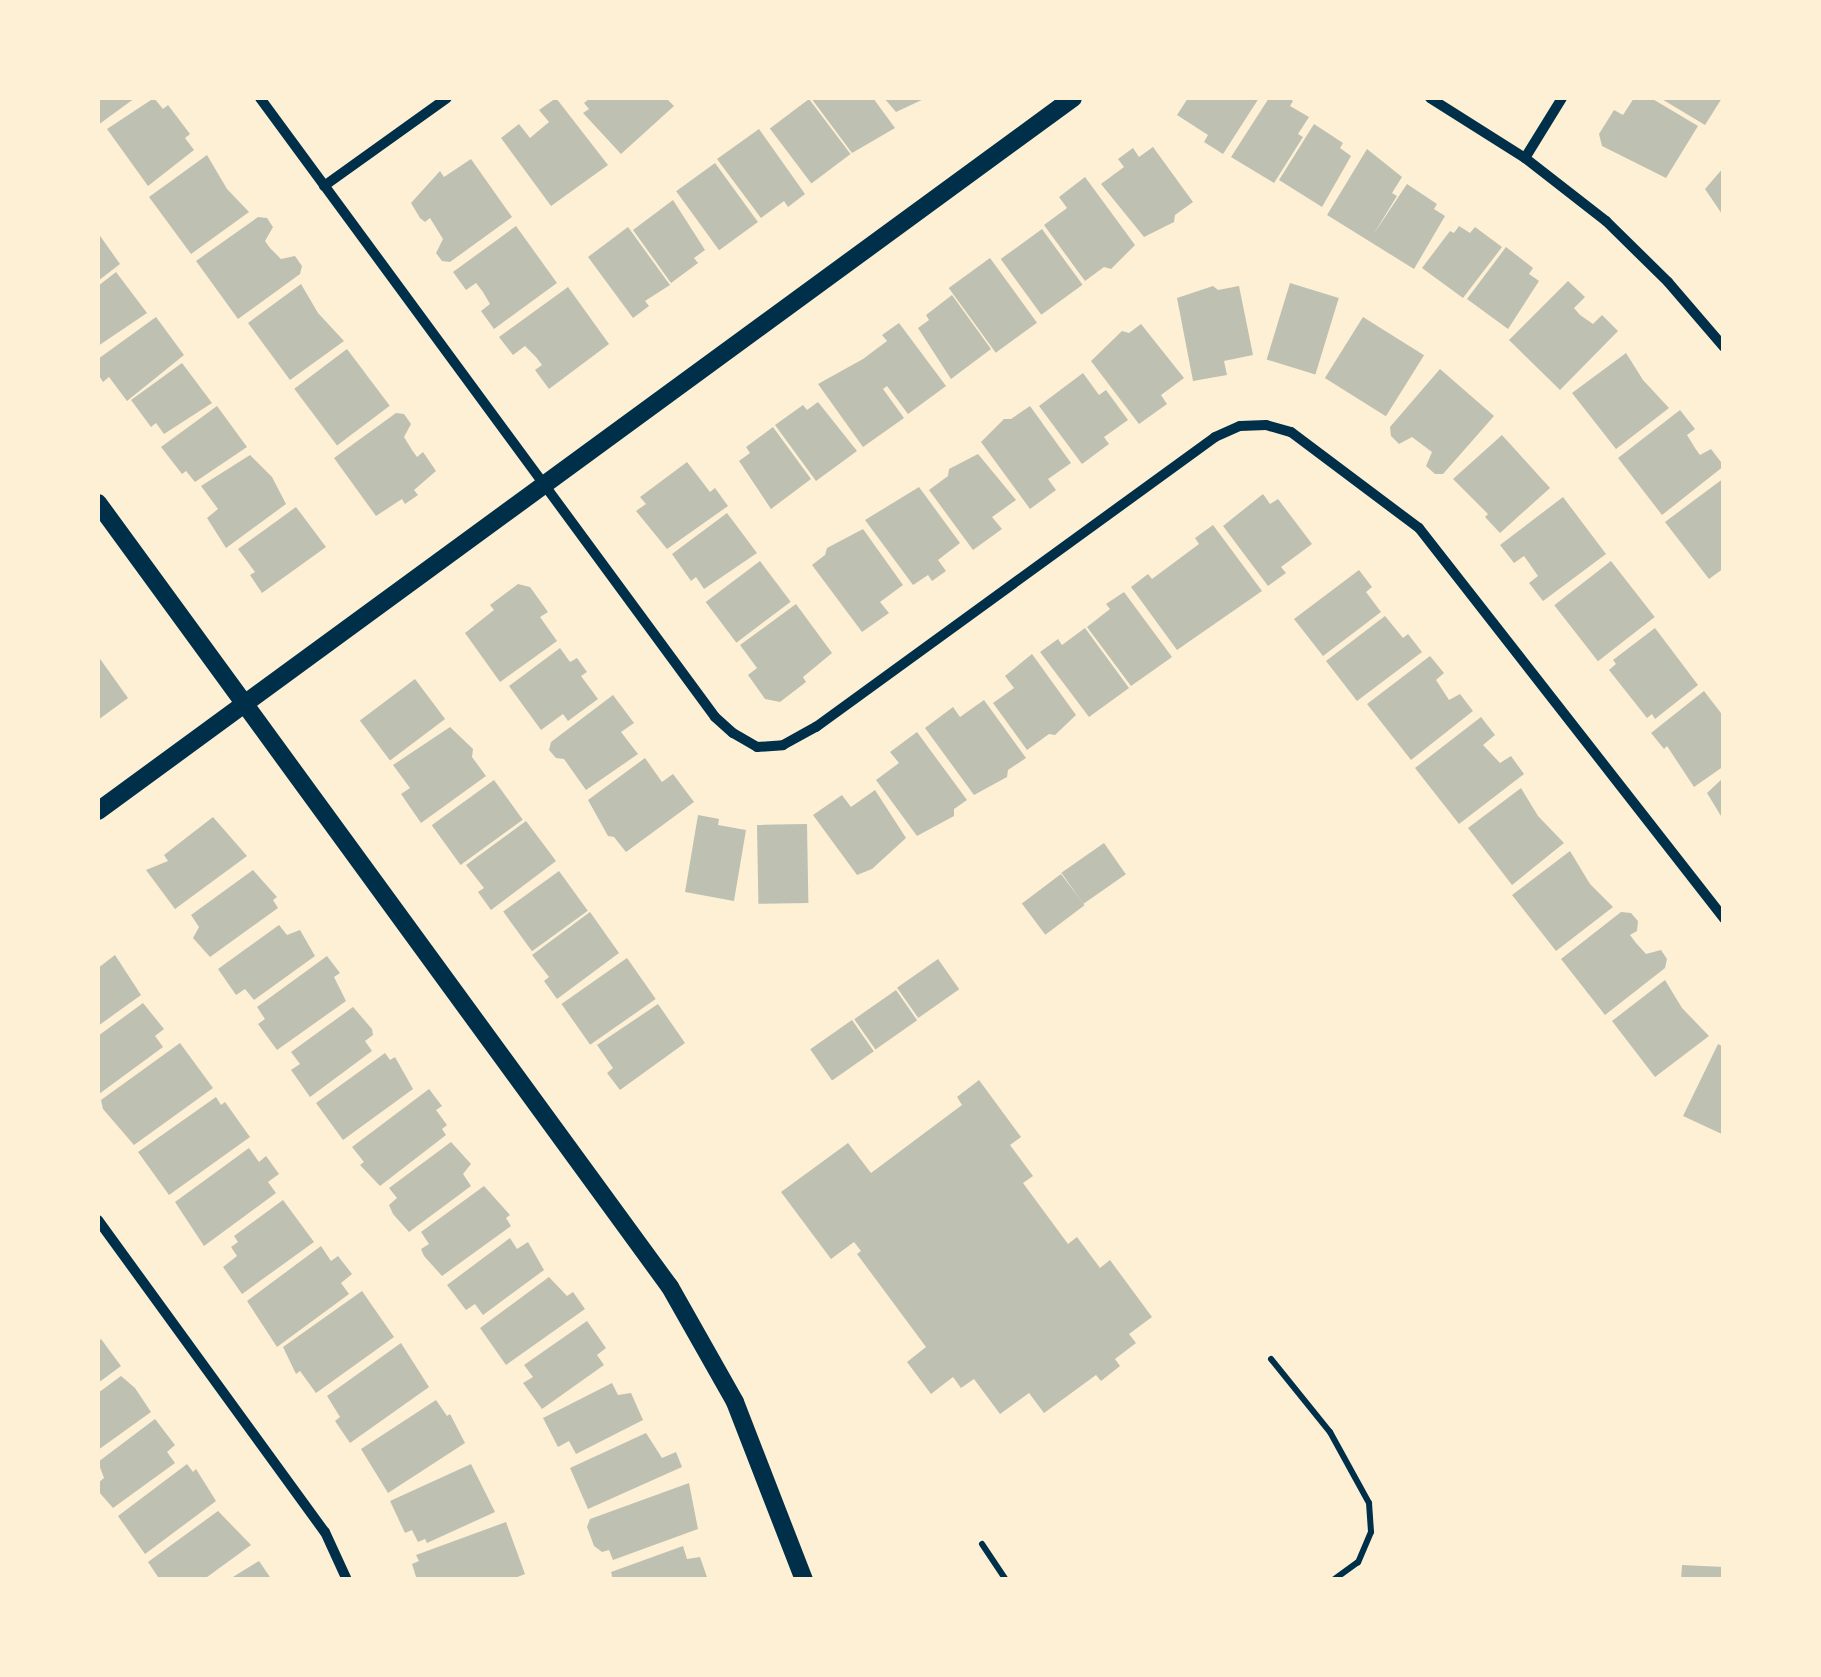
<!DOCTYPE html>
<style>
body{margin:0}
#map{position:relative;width:1821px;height:1677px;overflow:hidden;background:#fdf0d5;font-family:"Roboto Condensed",sans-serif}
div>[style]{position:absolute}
.building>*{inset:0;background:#bec0b2;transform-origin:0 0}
.path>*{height:6px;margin:-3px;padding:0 3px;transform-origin:3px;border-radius:3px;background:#003049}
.minor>*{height:10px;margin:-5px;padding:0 5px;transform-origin:5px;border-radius:5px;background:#003049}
.tertiary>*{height:18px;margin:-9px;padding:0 9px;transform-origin:9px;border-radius:9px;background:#003049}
span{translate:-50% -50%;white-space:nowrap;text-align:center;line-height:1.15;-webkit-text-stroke:8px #fdf0d5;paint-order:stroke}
.frame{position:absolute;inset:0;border:100px solid #fdf0d5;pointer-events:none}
</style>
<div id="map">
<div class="building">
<i style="clip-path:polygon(98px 98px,135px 98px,98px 125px)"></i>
<i style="clip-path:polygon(154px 98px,163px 109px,168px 105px,190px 134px,185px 138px,194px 150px,148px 186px,107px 129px)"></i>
<i style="clip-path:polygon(556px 98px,608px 165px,551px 206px,501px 138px,519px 124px,530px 138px,549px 122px,539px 110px)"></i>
<i style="clip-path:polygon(590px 98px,666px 98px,674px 106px,621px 154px,583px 113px,589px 109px,584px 103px)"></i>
<i style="clip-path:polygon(811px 98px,873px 98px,895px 128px,852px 153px)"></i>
<i style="clip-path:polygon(884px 98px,926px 98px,896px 112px)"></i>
<i style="clip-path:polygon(1188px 98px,1259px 98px,1223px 154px,1204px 142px,1208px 135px,1177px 115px)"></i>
<i style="clip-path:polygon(1269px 98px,1288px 98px,1293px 101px,1290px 106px,1309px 117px,1298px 134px,1303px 137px,1274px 183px,1231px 157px)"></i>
<i style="clip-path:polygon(1634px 98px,1651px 98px,1698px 126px,1666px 178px,1602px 146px,1599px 134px,1614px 110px,1623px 115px)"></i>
<i style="clip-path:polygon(1660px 98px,1722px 98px,1705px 125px)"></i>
<i style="left:809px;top:99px;width:69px;height:49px;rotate:53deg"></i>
<i style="clip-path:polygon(1314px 124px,1343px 143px,1340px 148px,1351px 156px,1322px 207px,1279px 180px)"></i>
<i style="clip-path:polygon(759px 129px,805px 194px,788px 207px,784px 201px,761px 218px,717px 159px)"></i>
<i style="clip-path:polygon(1153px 147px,1193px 202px,1175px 215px,1174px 222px,1144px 237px,1101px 184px,1124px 167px,1118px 159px,1133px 148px,1139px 157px)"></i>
<i style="clip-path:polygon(1367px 149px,1402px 177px,1392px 193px,1397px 196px,1373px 235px,1407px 184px,1437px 204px,1434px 209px,1445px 216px,1414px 269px,1327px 215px)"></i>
<i style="clip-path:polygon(207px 155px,227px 189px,249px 212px,191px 254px,149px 197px)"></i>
<i style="clip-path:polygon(471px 159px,512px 217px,450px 262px,442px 261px,436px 253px,443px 239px,430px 218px,425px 222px,420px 218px,411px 203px,440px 171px,444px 177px)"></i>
<i style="left:715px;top:163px;width:73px;height:48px;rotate:54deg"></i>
<i style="clip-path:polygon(1724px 167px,1724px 217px,1705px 189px)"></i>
<i style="clip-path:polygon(1085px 177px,1135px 245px,1111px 269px,1104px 267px,1085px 281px,1044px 225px,1067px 208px,1059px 197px)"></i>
<i style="clip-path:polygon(673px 200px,705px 250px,694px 258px,698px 263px,671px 283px,633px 230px)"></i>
<i style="clip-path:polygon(258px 217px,267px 218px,273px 227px,265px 241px,270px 248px,281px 259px,295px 256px,302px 266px,300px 274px,238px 319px,196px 261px)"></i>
<i style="clip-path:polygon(516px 226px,557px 283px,494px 329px,481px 311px,490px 304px,483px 292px,476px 283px,466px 290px,453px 272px)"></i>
<i style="clip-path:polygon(1459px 226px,1470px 233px,1475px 227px,1502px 247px,1463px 298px,1422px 268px,1450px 231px,1454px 233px)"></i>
<i style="clip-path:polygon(628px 227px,670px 285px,645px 301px,649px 306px,633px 318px,588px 257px)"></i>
<i style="left:1042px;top:229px;width:69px;height:51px;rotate:54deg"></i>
<i style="clip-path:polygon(98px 233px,120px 264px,98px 281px)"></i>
<i style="clip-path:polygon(1506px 247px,1533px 268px,1529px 274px,1539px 281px,1508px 329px,1467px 299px)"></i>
<i style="left:990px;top:258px;width:80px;height:51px;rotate:54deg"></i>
<i style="clip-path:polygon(116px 272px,147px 313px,98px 346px,98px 286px)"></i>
<i style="clip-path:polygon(1568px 281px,1585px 297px,1574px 308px,1580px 315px,1593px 324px,1602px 315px,1618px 331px,1560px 390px,1509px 340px)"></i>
<i style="left:1290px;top:283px;width:51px;height:80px;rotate:17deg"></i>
<i style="clip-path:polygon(301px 284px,318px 313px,344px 341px,290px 380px,248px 323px)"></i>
<i style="clip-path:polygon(1213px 286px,1218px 290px,1239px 286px,1253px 355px,1224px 361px,1227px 375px,1193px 381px,1177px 298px)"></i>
<i style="clip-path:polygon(568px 287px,609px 344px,549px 389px,535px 370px,542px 365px,536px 357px,525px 346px,513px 355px,499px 337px)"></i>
<i style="clip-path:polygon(952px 295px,991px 349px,951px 379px,918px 328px,929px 320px,926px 315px)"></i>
<i style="clip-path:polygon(156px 317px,184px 355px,127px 401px,109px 377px,103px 382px,98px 374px,98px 359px)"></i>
<i style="left:1363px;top:317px;width:72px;height:72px;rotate:32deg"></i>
<i style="clip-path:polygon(899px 323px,946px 386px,908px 414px,887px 386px,883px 389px,904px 418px,863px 447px,818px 384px,863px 359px,887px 341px,882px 335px)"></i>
<i style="clip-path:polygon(1141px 324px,1184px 378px,1161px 395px,1167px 404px,1139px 424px,1091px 361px,1122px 331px,1129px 333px)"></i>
<i style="left:347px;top:349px;width:71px;height:66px;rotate:53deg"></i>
<i style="clip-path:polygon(1626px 353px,1643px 380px,1669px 408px,1616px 449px,1572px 393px)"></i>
<i style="clip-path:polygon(182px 363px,212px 403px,164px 434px,156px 423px,151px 427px,131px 400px)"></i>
<i style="clip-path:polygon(1440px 369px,1494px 416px,1443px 474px,1435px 474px,1426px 466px,1432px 452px,1412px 437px,1399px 444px,1391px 436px,1390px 427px)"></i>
<i style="clip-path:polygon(1083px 373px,1099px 395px,1106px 390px,1128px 420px,1104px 437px,1109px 444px,1082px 464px,1039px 406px)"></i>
<i style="clip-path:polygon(818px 402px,857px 451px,816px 481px,775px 425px,803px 405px,807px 410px)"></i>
<i style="clip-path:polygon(217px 406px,247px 447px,195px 482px,186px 471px,182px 474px,161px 447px)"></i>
<i style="clip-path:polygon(1030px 406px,1071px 463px,1048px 479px,1056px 490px,1030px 509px,981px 442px,1004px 419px,1011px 419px)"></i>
<i style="clip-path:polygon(1680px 410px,1695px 429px,1687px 435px,1695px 448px,1700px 455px,1711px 449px,1724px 466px,1662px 515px,1618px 458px)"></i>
<i style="clip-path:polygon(396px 413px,404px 414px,411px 424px,404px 437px,412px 450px,417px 457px,423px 452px,436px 471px,414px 490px,418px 495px,405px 504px,402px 499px,376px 516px,334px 458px)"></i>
<i style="clip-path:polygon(773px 427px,811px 479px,771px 509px,739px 461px,750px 453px,746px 447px)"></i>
<i style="clip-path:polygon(1502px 435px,1550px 488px,1500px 533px,1485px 517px,1488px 514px,1453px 479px)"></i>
<i style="clip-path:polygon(978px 454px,1016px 500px,992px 517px,1002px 529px,973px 550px,929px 490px,948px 476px,949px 469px)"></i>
<i style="clip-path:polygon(250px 455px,272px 477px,286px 504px,226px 548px,207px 518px,218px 509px,201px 486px)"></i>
<i style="clip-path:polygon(687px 462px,710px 492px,715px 488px,728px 506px,667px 549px,636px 511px,646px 504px,640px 497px)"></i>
<i style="clip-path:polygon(1724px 478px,1724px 568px,1709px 579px,1665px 522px)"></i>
<i style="clip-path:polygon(919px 487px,960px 543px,938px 560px,946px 571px,932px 581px,928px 575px,913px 585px,865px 520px)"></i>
<i style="clip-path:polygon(1263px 494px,1270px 504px,1278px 499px,1312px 544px,1281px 567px,1286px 573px,1268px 586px,1223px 526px)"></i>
<i style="clip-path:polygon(1563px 497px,1606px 554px,1543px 601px,1529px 583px,1538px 576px,1529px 563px,1524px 556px,1514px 563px,1500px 545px)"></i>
<i style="clip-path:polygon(296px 507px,326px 547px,262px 593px,250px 575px,255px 572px,238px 549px)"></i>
<i style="clip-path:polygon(727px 513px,757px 553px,704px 589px,696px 577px,691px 581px,672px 554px)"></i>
<i style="clip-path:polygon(1213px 525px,1262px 591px,1177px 650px,1131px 587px,1148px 574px,1152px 579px,1199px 544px,1195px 538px)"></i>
<i style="clip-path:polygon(863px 529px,903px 585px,880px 602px,889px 613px,862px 632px,812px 565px,825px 555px,827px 548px)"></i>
<i style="left:760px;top:561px;width:51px;height:68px;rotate:53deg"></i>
<i style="left:1611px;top:561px;width:71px;height:72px;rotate:52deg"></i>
<i style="clip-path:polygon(1359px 570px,1372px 587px,1366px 592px,1381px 612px,1323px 656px,1294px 619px)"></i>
<i style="clip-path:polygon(518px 584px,530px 587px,548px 612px,540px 617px,557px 641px,500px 682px,465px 633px,494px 610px,490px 605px)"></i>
<i style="clip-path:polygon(1124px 592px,1172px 657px,1131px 686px,1087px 627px,1110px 609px,1106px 604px)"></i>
<i style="clip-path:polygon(796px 604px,832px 653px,803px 677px,806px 682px,780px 702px,765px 699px,748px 675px,757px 668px,740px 645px)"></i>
<i style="clip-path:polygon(1385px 616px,1403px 638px,1408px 634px,1422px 652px,1357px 701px,1326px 661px)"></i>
<i style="clip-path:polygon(1085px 628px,1129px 688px,1089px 717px,1040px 652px,1058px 639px,1062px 645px)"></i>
<i style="clip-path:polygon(1655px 628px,1698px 685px,1655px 719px,1652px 714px,1647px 718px,1609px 670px,1616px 664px,1613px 660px)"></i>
<i style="clip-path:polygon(560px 648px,570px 662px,577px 658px,587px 672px,581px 676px,598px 699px,568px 721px,563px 714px,541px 730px,509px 686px)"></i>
<i style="clip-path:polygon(1032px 654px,1076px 715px,1055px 735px,1049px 734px,1027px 750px,993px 703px,1014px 688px,1005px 676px)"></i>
<i style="clip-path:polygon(98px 656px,128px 698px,98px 720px)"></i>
<i style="clip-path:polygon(1430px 656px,1444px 673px,1436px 680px,1449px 700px,1460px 694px,1473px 711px,1411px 760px,1367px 704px)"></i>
<i style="left:415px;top:679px;width:50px;height:69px;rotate:53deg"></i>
<i style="clip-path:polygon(1704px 691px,1724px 717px,1724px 766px,1694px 787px,1667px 746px,1664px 749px,1651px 733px)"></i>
<i style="clip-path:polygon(613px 695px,634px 723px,621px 732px,638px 754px,586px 790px,564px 759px,556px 758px,549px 750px,551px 742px)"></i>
<i style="clip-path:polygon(984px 700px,1026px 758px,1008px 770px,1007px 777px,974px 795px,925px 728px,953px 707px,960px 717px)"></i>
<i style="clip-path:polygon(1481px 717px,1495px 735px,1483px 745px,1500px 763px,1511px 756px,1524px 774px,1459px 824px,1415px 768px)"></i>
<i style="clip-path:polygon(450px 727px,473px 749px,472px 757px,486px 776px,421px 823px,401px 794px,410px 788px,393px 765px)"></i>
<i style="clip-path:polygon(917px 732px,967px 800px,954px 809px,954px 816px,917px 836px,876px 780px,899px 763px,890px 752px)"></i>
<i style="clip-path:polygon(645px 758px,662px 782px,673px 774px,694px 802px,626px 852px,614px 837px,608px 836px,588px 800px)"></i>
<i style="clip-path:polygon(1724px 777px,1724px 821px,1707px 793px)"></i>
<i style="left:494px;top:780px;width:49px;height:77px;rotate:54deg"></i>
<i style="clip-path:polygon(1521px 788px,1538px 816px,1564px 843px,1512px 885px,1468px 828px)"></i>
<i style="clip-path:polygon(875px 790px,906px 838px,872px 869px,857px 875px,813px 815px,842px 795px,851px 807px)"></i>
<i style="clip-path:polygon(698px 815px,719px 819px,718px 825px,746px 830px,734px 901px,685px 892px)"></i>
<i style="clip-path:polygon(213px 817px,247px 856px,175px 909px,146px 870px,168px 861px,164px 855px)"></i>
<i style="clip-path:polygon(526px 821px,556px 861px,491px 910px,478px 892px,484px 888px,466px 865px)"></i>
<i style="left:807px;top:824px;width:79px;height:50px;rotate:89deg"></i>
<i style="left:1104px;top:843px;width:38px;height:52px;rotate:55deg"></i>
<i style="clip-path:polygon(1570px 851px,1590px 884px,1613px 907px,1556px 951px,1512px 895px)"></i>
<i style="clip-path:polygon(253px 870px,277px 897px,273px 900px,278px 908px,210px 957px,193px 938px,199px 927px,191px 915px)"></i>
<i style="left:559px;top:871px;width:49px;height:69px;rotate:54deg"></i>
<i style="left:1061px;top:874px;width:39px;height:49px;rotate:53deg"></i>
<i style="clip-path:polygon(590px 912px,619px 953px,557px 999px,544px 981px,549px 977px,532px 955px)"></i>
<i style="clip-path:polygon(1621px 912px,1631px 913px,1638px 921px,1637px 931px,1630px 935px,1636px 943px,1646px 954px,1661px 950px,1667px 959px,1665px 968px,1605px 1015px,1561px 959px)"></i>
<i style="clip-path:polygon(279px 925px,287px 935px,300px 930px,315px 956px,254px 1000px,245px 989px,236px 995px,218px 969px)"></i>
<i style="clip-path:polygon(115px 955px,141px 995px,98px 1026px,98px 968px)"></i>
<i style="clip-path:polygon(327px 956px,340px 973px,334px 977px,346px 1001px,277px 1050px,258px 1024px,265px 1019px,257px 1007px)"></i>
<i style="left:627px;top:958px;width:50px;height:80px;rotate:55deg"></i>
<i style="left:938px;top:959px;width:37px;height:50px;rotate:55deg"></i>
<i style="clip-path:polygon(1665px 980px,1682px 1008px,1709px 1036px,1655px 1077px,1612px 1021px)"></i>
<i style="left:896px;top:990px;width:37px;height:51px;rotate:55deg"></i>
<i style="clip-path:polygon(143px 1003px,164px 1029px,155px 1036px,163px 1047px,99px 1094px,98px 1036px)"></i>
<i style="clip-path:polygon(658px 1004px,685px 1043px,620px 1090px,607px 1073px,613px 1068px,597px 1045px)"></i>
<i style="clip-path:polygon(353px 1007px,372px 1029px,373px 1035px,365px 1041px,372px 1051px,310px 1097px,291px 1070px,300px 1064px,291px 1052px)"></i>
<i style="left:852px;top:1020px;width:38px;height:51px;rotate:55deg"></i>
<i style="clip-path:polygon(180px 1043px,213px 1088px,134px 1145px,103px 1109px,101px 1100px)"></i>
<i style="clip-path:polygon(1718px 1044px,1724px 1047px,1724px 1135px,1683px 1116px)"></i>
<i style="clip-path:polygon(385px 1053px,390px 1060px,395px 1057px,413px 1089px,343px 1140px,316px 1103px)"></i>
<i style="clip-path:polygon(979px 1080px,1021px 1137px,1010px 1145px,1033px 1176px,1023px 1183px,1068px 1244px,1077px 1237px,1100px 1268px,1110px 1260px,1152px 1317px,1129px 1334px,1136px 1343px,1115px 1359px,1120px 1366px,1101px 1381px,1096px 1375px,1044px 1413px,1029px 1393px,1000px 1414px,974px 1379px,961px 1388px,953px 1377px,931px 1394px,907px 1362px,926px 1347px,857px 1254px,861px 1251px,854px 1242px,831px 1259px,781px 1192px,848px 1143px,871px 1173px,962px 1105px,957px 1097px)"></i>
<i style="clip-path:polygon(429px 1089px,442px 1106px,436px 1110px,447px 1125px,442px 1129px,446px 1135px,380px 1186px,360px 1165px,364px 1162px,352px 1147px)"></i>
<i style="clip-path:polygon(216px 1097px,221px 1105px,225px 1102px,250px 1137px,169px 1195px,138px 1152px)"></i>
<i style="clip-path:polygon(451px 1142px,471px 1164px,463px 1174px,471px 1186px,409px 1232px,393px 1214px,389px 1205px,397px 1198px,389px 1188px)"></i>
<i style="clip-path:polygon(249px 1148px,259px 1162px,266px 1156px,279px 1174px,268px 1182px,276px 1193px,204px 1246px,175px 1202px)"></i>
<i style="clip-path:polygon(484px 1186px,510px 1215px,506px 1218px,511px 1226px,442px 1276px,424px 1256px,421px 1249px,429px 1244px,421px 1232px)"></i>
<i style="clip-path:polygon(283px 1200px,314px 1242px,242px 1294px,223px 1267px,237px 1256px,231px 1247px,238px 1242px,234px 1236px)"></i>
<i style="clip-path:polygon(510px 1238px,517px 1249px,528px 1242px,544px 1270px,483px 1315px,475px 1304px,466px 1310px,447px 1285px)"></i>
<i style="clip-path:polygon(321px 1246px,331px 1261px,338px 1256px,352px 1274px,341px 1283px,349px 1294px,277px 1347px,247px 1301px)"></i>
<i style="clip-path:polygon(549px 1277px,567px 1296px,573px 1292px,585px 1309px,506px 1365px,480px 1328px)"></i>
<i style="clip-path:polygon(362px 1291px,394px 1337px,316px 1393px,300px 1371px,296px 1374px,283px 1347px)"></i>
<i style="clip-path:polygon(587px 1321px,606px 1348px,597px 1355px,604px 1365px,542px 1409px,523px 1383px,533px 1377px,524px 1365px)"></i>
<i style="clip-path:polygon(101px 1339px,121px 1366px,98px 1383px,98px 1342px)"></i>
<i style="clip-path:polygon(401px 1343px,429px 1387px,350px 1443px,335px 1421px,340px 1417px,327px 1396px)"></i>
<i style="clip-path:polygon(121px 1376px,135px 1388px,151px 1412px,98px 1450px,98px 1393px)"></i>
<i style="clip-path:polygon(612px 1383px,618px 1395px,631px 1393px,643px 1420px,576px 1454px,569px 1441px,558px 1447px,543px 1418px)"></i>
<i style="clip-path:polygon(436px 1400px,447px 1416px,450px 1414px,465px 1443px,388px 1493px,361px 1449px)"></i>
<i style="clip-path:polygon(155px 1419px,175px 1445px,167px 1452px,175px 1463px,113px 1508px,99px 1492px,98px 1483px,104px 1478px,98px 1462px)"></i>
<i style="clip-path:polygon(646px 1433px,662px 1458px,676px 1452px,682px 1467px,588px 1509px,570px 1468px)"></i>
<i style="clip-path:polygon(187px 1464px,193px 1472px,196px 1469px,216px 1501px,145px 1554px,118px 1516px)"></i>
<i style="clip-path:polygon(471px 1464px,495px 1512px,427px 1543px,425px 1539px,418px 1542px,412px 1530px,405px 1533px,390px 1501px)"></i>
<i style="clip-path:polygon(689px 1483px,698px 1529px,613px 1560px,609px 1550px,602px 1552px,594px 1546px,587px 1527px,590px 1519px)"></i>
<i style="clip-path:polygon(218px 1511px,251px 1545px,203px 1580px,160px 1580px,148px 1562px)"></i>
<i style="clip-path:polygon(506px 1522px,525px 1574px,510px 1580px,417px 1580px,412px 1564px,419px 1561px,416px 1555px)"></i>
<i style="clip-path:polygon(683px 1546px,687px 1559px,700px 1557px,708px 1580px,613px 1580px,611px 1572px)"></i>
<i style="clip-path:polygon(259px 1561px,272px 1580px,228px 1580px)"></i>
<i style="clip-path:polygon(1682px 1565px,1724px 1567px,1724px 1580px,1681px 1580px)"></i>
</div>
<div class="path">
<i style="left:1271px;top:1359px;width:94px;rotate:51.1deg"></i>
<i style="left:1330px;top:1432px;width:81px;rotate:61.2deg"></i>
<i style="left:1369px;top:1503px;width:29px;rotate:86deg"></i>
<i style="left:1371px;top:1532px;width:33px;rotate:113deg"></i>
<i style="left:1358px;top:1562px;width:31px;rotate:144deg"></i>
<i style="left:982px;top:1544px;width:43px;rotate:56.3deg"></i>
</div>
<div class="minor">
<i style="left:260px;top:98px;width:768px;rotate:53.68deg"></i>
<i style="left:715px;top:717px;width:24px;rotate:42deg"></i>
<i style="left:733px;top:733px;width:28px;rotate:30deg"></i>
<i style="left:757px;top:747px;width:26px;rotate:-4deg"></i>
<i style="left:783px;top:745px;width:38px;rotate:-29deg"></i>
<i style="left:816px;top:727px;width:493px;rotate:-36deg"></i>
<i style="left:1215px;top:437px;width:27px;rotate:-24deg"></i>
<i style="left:1240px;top:426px;width:26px;rotate:-2deg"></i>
<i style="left:1266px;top:425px;width:26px;rotate:16deg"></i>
<i style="left:1291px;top:432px;width:160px;rotate:36.9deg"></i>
<i style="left:1419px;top:528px;width:496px;rotate:52deg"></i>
<i style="left:1430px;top:98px;width:112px;rotate:32.3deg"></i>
<i style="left:1525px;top:158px;width:103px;rotate:37.9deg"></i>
<i style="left:1606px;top:221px;width:87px;rotate:44.5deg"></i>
<i style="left:1668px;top:282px;width:86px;rotate:49.3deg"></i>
<i style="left:1525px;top:158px;width:70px;rotate:-58.3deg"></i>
<i style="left:324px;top:186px;width:151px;rotate:-35.6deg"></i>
<i style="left:98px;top:1220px;width:386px;rotate:54deg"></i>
<i style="left:325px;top:1532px;width:53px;rotate:65.4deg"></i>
</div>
<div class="tertiary">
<i style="left:98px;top:503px;width:970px;rotate:53.89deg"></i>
<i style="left:670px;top:1287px;width:132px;rotate:60.5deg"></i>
<i style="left:735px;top:1402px;width:191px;rotate:68.8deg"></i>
<i style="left:98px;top:811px;width:1208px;rotate:-36.18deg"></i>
</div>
<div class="frame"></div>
</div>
